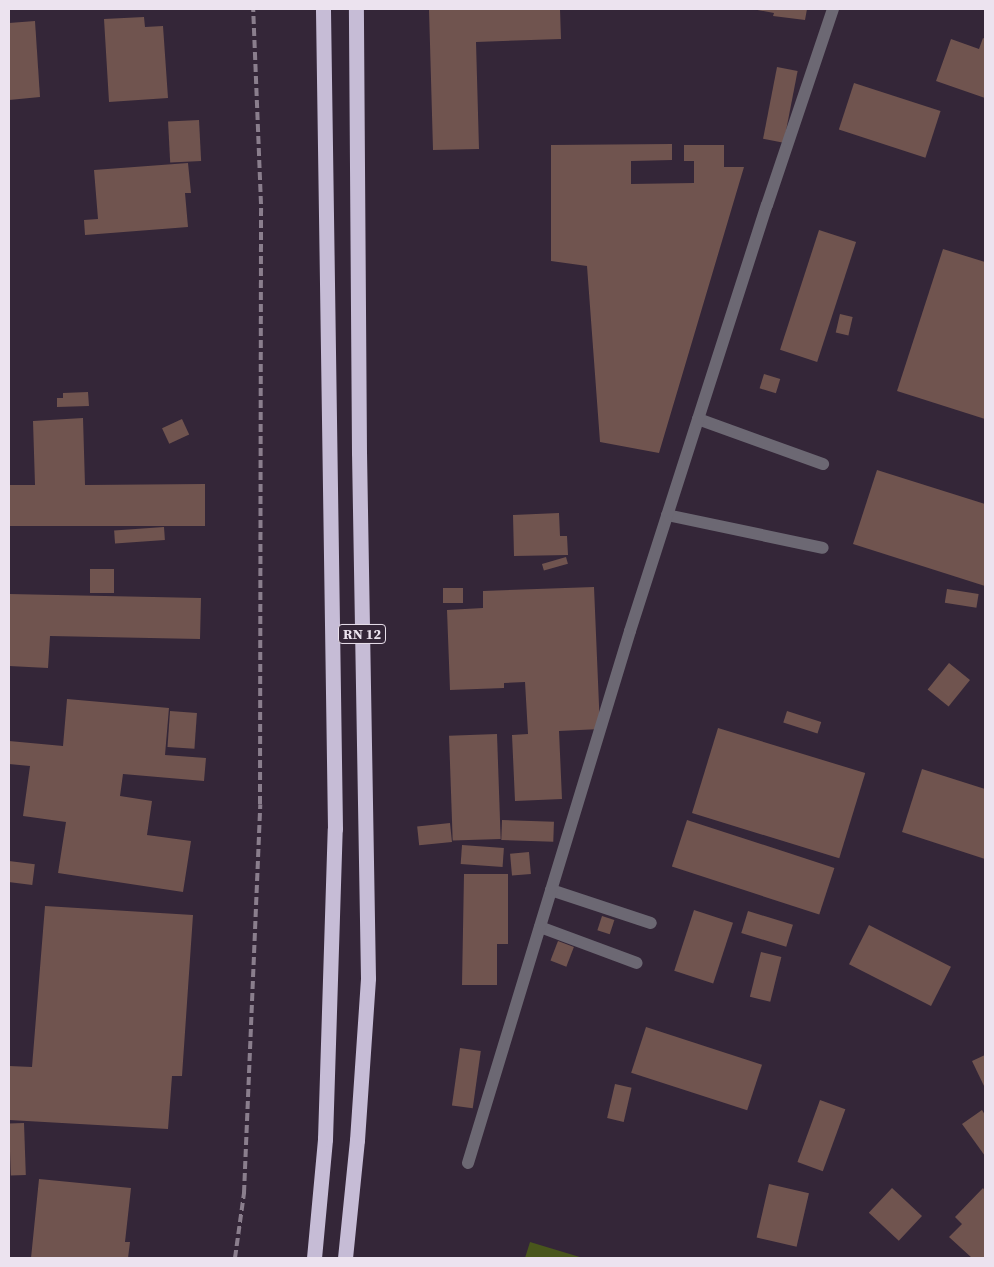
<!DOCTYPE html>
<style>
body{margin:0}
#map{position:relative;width:994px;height:1267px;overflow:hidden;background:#342638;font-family:"Source Serif 4",serif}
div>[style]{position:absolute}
.green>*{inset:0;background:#49561c}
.building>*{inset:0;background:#70544f;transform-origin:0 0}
.lane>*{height:12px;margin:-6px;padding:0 6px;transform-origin:6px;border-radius:6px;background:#6c6873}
.highway>*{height:15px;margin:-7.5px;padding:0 7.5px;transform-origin:7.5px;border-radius:7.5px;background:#c6bcd6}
.rail>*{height:4px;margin-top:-2px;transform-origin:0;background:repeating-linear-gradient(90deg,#8a7e8d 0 8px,transparent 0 12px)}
span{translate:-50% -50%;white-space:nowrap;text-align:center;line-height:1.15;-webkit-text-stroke:4px #342638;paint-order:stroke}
.shield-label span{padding:1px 4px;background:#342638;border:1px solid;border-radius:4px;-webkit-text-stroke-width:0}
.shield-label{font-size:14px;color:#ece3ef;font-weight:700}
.frame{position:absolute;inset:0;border:10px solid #ece3ef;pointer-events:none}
</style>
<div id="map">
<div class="green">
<i style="clip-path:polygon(530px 1242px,583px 1258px,525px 1258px)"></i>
</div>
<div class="building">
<i style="clip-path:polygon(429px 9px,560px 9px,561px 39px,476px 42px,479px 149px,433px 150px)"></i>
<i style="clip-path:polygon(752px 9px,807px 9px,805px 20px,773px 16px,774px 13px)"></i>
<i style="clip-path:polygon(144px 17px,145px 27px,163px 26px,168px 98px,109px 102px,104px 19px)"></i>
<i style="clip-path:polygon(35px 21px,40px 97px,9px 100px,9px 23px)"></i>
<i style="clip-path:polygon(983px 38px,985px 39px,985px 98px,936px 81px,951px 39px,979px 49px)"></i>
<i style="left:777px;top:67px;width:21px;height:73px;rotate:11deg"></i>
<i style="left:854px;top:83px;width:91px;height:49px;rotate:18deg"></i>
<i style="left:199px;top:120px;width:41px;height:31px;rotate:87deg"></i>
<i style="clip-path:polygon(672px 144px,672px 160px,631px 161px,631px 184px,694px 183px,694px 161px,684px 161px,684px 145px,724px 145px,724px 167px,744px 167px,659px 453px,600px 442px,587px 266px,551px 261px,551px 145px)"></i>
<i style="clip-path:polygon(188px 163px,191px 193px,185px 193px,188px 227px,85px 235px,84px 220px,98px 219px,94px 170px)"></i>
<i style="left:819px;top:230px;width:39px;height:126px;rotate:18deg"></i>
<i style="clip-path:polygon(943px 249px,985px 262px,985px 419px,897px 391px)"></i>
<i style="left:840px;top:314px;width:13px;height:19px;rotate:13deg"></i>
<i style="left:764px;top:374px;width:17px;height:15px;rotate:17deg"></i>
<i style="clip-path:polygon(88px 392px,89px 406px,57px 407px,57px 398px,63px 398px,63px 393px)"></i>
<i style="clip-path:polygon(83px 418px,85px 485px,205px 484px,205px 526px,9px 526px,9px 485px,35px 485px,33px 421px)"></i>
<i style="left:182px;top:419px;width:17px;height:22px;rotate:65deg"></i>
<i style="clip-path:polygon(877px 470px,985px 504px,985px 586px,853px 544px)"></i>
<i style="clip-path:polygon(559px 513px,560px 536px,567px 536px,568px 555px,514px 556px,513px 515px)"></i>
<i style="left:164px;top:527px;width:13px;height:50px;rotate:86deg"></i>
<i style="left:566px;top:557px;width:7px;height:25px;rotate:74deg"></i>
<i style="left:90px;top:569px;width:24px;height:24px"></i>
<i style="clip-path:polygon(594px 587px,600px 729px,559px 731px,562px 799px,515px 801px,512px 735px,528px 734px,525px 682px,504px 683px,504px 688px,450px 690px,447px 610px,483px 608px,483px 591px)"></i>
<i style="left:443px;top:588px;width:20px;height:15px"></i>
<i style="left:947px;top:589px;width:32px;height:14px;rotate:9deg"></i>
<i style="clip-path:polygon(9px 594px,201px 598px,200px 639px,50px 636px,48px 668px,9px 666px)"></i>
<i style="left:949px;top:663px;width:27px;height:34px;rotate:39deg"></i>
<i style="clip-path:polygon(67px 699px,169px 708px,165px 755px,206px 758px,204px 781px,123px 774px,120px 796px,152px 801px,147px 835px,191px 841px,183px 892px,58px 873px,66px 822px,23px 816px,30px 766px,9px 764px,9px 741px,63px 746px)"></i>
<i style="left:170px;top:711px;width:27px;height:36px;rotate:4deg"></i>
<i style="left:787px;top:711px;width:36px;height:12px;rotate:18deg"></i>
<i style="left:718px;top:728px;width:154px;height:89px;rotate:17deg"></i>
<i style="left:497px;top:734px;width:105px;height:48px;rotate:88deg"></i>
<i style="clip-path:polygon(922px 769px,985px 789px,985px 859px,902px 832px)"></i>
<i style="left:502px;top:820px;width:52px;height:20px;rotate:2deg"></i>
<i style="left:687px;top:820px;width:155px;height:49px;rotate:18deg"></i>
<i style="left:450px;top:823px;width:19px;height:33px;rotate:84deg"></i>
<i style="left:462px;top:845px;width:42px;height:19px;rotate:4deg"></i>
<i style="left:529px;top:852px;width:22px;height:19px;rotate:85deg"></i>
<i style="left:9px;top:861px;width:26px;height:21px;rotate:7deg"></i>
<i style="clip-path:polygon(464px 874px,508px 874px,508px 944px,497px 944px,497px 985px,462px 985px)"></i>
<i style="clip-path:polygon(45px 906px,193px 915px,182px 1076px,172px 1076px,168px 1129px,9px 1120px,9px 1066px,32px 1067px)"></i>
<i style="left:694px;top:910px;width:41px;height:64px;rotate:18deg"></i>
<i style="left:748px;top:911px;width:47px;height:23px;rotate:17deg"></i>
<i style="left:602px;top:916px;width:13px;height:15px;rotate:18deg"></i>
<i style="left:869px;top:925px;width:92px;height:44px;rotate:27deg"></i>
<i style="left:558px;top:941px;width:17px;height:21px;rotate:21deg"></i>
<i style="left:761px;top:952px;width:21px;height:46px;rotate:14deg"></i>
<i style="left:646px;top:1027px;width:122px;height:48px;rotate:18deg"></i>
<i style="left:460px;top:1048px;width:21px;height:58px;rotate:8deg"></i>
<i style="clip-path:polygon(985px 1055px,985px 1088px,972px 1061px)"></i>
<i style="left:615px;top:1084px;width:17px;height:35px;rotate:13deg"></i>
<i style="left:820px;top:1100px;width:27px;height:66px;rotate:20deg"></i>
<i style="clip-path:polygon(982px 1110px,985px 1115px,985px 1156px,962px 1124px)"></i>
<i style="left:24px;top:1123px;width:52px;height:15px;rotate:88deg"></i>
<i style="clip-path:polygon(39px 1179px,131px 1188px,125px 1242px,130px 1242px,128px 1258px,31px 1258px)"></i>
<i style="left:769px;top:1184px;width:41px;height:55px;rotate:13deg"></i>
<i style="left:892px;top:1188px;width:41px;height:34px;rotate:43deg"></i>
<i style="clip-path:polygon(983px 1188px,985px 1191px,985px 1258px,972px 1258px,949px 1237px,962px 1224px,955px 1217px)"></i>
</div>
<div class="lane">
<i style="left:698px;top:419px;width:133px;rotate:19.8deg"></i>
<i style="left:667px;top:515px;width:159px;rotate:11.9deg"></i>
<i style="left:551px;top:890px;width:105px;rotate:18.3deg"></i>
<i style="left:540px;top:927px;width:103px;rotate:20.4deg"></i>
<i style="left:468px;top:1163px;width:556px;rotate:-73.06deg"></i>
<i style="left:630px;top:631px;width:447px;rotate:-72.2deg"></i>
<i style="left:767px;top:205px;width:207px;rotate:-71.4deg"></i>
</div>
<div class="highway">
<i style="left:314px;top:1258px;width:120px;rotate:-84.7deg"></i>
<i style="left:325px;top:1139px;width:310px;rotate:-88.2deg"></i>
<i style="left:335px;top:829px;width:820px;rotate:-90.84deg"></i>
<i style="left:345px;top:1258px;width:119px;rotate:-84.2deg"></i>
<i style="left:357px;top:1140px;width:162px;rotate:-86.1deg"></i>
<i style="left:368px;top:978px;width:525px;rotate:-90.98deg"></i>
<i style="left:359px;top:453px;width:444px;rotate:-90.4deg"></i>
</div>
<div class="rail">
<i style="left:235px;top:1258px;width:66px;rotate:-82.1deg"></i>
<i style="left:244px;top:1193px;width:389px;rotate:-87.6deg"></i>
<i style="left:260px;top:804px;width:600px;rotate:-89.9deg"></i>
<i style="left:261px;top:204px;width:195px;rotate:-92.3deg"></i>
</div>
<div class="shield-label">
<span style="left:362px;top:634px">RN 12</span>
</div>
<div class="frame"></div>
</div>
